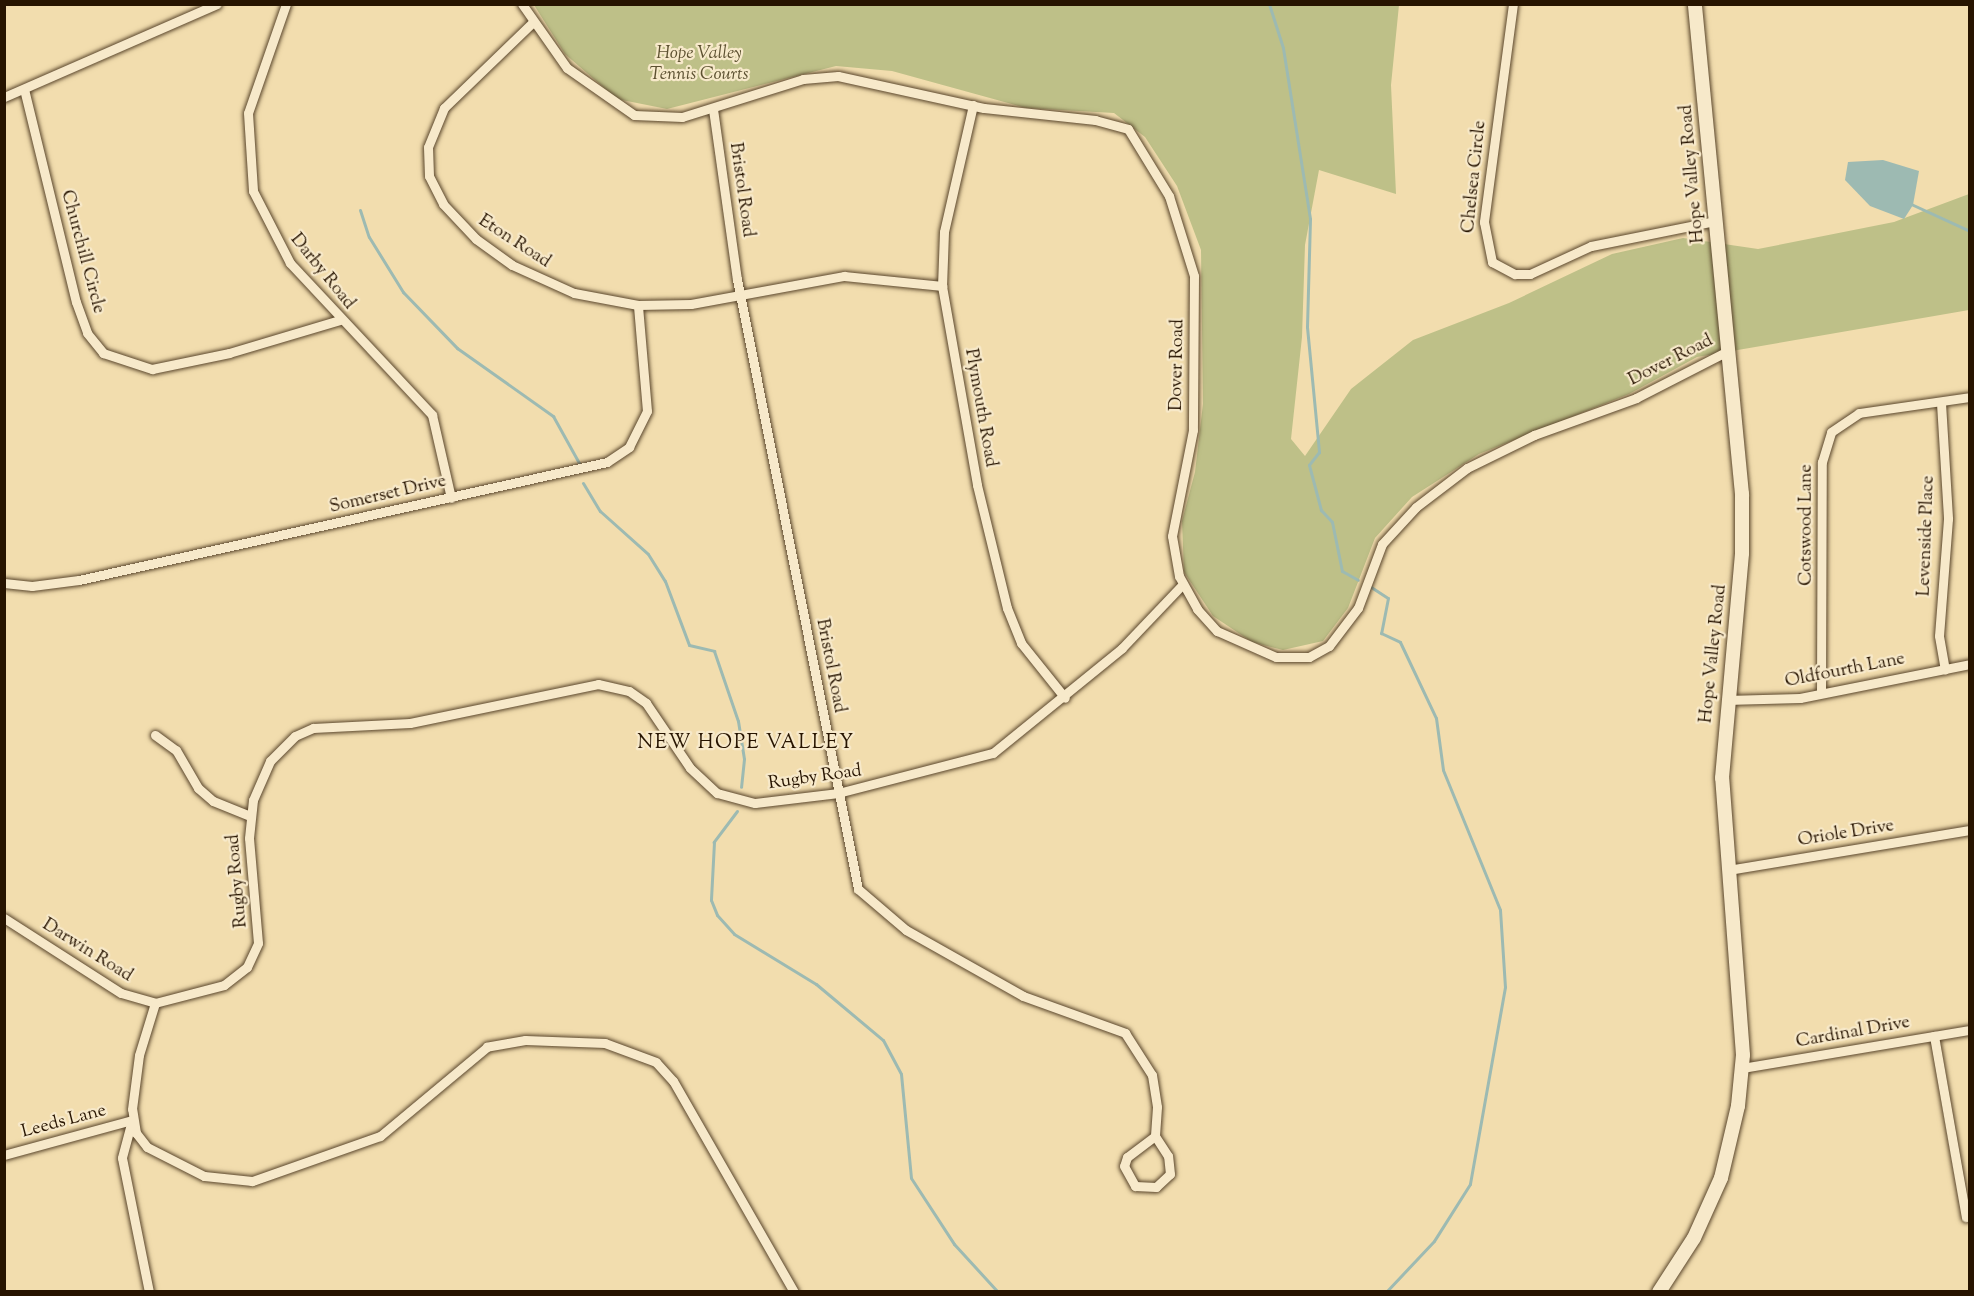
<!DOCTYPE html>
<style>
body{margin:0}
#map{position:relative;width:1974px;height:1296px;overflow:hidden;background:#f2ddae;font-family:"Sorts Mill Goudy",serif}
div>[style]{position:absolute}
.green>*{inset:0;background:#bec088}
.water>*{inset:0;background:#9dbab2}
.stream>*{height:3px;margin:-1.5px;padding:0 1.5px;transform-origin:1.5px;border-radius:1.5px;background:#9dbab2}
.roads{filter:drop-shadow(0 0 2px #5a462c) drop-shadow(0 0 2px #5a462c)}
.street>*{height:9px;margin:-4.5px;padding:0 4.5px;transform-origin:4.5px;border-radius:4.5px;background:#f7e9ca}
.secondary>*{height:14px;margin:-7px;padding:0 7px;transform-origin:7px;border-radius:7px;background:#f7e9ca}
span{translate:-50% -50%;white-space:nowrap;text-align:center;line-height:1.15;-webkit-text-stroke:4.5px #f7e9ca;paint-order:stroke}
.park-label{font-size:18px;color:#5c5030;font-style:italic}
.street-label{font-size:18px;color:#271400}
.neighbourhood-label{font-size:20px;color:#271400;letter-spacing:1.5px}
.frame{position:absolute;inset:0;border:6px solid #271400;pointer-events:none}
</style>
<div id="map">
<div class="green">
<i style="clip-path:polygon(534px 5px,1399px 5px,1391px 85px,1396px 194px,1319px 170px,1305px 245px,1302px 337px,1291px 439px,1305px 456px,1351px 389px,1413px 340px,1509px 303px,1612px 254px,1683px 238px,1758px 249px,1894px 222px,1969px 194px,1969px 310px,1697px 357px,1629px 394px,1479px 454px,1412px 497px,1375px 538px,1348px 608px,1323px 641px,1283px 650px,1252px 642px,1213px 616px,1184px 572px,1182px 521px,1195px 472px,1203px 404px,1201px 250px,1177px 186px,1145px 137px,1114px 113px,1026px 108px,892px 71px,836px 66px,667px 109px,617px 99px,565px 54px)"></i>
</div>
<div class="water">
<i style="clip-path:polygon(1883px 160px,1919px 171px,1913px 205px,1904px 219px,1870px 206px,1845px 180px,1848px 162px)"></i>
</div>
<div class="stream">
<i style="left:1269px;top:4px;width:46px;rotate:72.3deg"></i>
<i style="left:1283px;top:48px;width:173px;rotate:81deg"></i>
<i style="left:1310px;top:219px;width:108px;rotate:91.6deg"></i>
<i style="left:1307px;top:327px;width:126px;rotate:84.5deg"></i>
<i style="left:1319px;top:452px;width:16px;rotate:128deg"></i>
<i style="left:1309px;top:465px;width:47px;rotate:75.1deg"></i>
<i style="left:1321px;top:510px;width:16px;rotate:47deg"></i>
<i style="left:1332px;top:522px;width:50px;rotate:78.5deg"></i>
<i style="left:1342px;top:571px;width:18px;rotate:29deg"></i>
<i style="left:1911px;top:204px;width:65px;rotate:24.6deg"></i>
<i style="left:360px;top:210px;width:28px;rotate:72deg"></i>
<i style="left:369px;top:237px;width:65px;rotate:58.3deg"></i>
<i style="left:403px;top:292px;width:78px;rotate:46deg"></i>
<i style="left:457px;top:348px;width:118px;rotate:35.3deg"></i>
<i style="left:553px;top:416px;width:54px;rotate:61deg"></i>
<i style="left:583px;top:483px;width:33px;rotate:59deg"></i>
<i style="left:600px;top:511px;width:64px;rotate:41.9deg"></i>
<i style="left:648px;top:554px;width:32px;rotate:58deg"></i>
<i style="left:665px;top:581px;width:68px;rotate:69.4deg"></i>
<i style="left:689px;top:645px;width:26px;rotate:13deg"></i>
<i style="left:714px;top:651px;width:74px;rotate:71.1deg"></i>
<i style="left:738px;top:721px;width:38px;rotate:81deg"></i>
<i style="left:744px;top:759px;width:28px;rotate:96deg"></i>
<i style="left:1371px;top:587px;width:20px;rotate:33deg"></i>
<i style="left:1388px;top:598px;width:36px;rotate:101deg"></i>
<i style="left:1381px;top:633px;width:21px;rotate:25deg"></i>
<i style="left:1400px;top:642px;width:84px;rotate:64.7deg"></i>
<i style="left:1436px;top:718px;width:52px;rotate:82.3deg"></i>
<i style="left:1443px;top:770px;width:151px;rotate:67.8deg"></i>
<i style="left:1500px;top:910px;width:77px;rotate:86.3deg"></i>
<i style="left:1505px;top:987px;width:200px;rotate:100.1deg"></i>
<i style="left:1470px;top:1184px;width:67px;rotate:122.3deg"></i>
<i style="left:1434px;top:1241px;width:70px;rotate:133.3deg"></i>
<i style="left:737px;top:811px;width:39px;rotate:127deg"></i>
<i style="left:714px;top:842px;width:58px;rotate:93deg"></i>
<i style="left:711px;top:900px;width:16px;rotate:68deg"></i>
<i style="left:717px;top:915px;width:25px;rotate:48deg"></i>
<i style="left:734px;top:934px;width:96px;rotate:31.4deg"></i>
<i style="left:816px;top:984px;width:87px;rotate:39.9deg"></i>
<i style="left:883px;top:1040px;width:38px;rotate:62deg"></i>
<i style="left:901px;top:1074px;width:104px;rotate:84.5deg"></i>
<i style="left:911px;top:1178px;width:79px;rotate:56.9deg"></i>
<i style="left:954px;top:1244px;width:65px;rotate:47.5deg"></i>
</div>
<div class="roads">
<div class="street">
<i style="left:286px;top:4px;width:115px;rotate:109.2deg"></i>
<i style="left:248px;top:113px;width:78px;rotate:86.3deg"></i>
<i style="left:253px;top:191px;width:81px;rotate:62.8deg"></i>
<i style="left:290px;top:263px;width:208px;rotate:46.9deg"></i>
<i style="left:432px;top:415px;width:85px;rotate:77.1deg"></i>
<i style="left:522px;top:4px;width:78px;rotate:54.9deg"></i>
<i style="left:567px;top:68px;width:82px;rotate:35deg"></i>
<i style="left:634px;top:115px;width:48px;rotate:2.4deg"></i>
<i style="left:682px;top:117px;width:127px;rotate:-17.4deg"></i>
<i style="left:803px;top:79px;width:35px;rotate:-5deg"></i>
<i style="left:838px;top:76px;width:149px;rotate:12.4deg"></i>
<i style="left:984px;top:108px;width:112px;rotate:6.2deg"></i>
<i style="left:1095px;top:120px;width:34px;rotate:15deg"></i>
<i style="left:1128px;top:129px;width:79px;rotate:58.5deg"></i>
<i style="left:1169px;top:196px;width:84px;rotate:72.6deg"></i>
<i style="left:1194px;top:276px;width:154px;rotate:90.4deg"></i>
<i style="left:1193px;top:430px;width:108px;rotate:101.2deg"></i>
<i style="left:1172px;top:536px;width:41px;rotate:80.1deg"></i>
<i style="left:1179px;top:576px;width:38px;rotate:61deg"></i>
<i style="left:1197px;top:609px;width:30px;rotate:48deg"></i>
<i style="left:1217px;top:631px;width:64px;rotate:23.8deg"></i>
<i style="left:1276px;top:657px;width:33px"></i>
<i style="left:1309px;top:657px;width:23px;rotate:-29deg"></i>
<i style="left:1329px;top:646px;width:48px;rotate:-52.7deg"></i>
<i style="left:1358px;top:608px;width:68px;rotate:-69.4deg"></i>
<i style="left:1382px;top:544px;width:50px;rotate:-47.4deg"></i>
<i style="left:1416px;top:507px;width:64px;rotate:-37.4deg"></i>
<i style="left:1467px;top:468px;width:75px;rotate:-26.2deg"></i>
<i style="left:1534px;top:435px;width:109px;rotate:-19.9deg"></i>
<i style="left:1636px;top:398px;width:103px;rotate:-27.1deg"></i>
<i style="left:1513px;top:4px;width:220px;rotate:97.6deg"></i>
<i style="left:1484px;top:222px;width:41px;rotate:78.7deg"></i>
<i style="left:1492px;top:262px;width:26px;rotate:28deg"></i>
<i style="left:1515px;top:274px;width:15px"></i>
<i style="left:1530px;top:274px;width:67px;rotate:-24.7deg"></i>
<i style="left:1591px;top:246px;width:126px;rotate:-11.4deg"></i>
<i style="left:533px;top:22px;width:124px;rotate:136deg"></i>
<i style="left:444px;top:108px;width:42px;rotate:112.3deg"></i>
<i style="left:428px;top:147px;width:29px;rotate:88deg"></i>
<i style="left:429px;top:176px;width:31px;rotate:63deg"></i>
<i style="left:443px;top:204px;width:48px;rotate:46.7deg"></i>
<i style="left:476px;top:239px;width:44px;rotate:35.8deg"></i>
<i style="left:512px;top:265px;width:68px;rotate:24.3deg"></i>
<i style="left:574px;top:293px;width:65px;rotate:10.6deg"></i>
<i style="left:638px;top:305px;width:53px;rotate:-1.1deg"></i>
<i style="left:691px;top:304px;width:156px;rotate:-10.4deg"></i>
<i style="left:844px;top:276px;width:99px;rotate:5.8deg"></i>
<i style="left:24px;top:89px;width:219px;rotate:76.3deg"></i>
<i style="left:76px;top:302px;width:33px;rotate:70deg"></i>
<i style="left:87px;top:333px;width:26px;rotate:51deg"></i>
<i style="left:103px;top:353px;width:52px;rotate:18.1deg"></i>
<i style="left:152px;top:369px;width:79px;rotate:-11.7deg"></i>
<i style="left:229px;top:353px;width:116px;rotate:-16.6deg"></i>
<i style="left:4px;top:97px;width:232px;rotate:-23.6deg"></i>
<i style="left:973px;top:105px;width:130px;rotate:102.9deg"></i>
<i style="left:944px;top:232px;width:54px;rotate:92.1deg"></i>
<i style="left:942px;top:286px;width:202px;rotate:80deg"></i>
<i style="left:977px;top:485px;width:127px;rotate:76.3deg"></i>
<i style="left:1007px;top:608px;width:38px;rotate:68deg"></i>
<i style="left:1021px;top:643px;width:70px;rotate:51.3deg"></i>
<i style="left:713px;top:109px;width:172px;rotate:82deg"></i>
<i style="left:737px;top:279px;width:622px;rotate:78.78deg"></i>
<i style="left:858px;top:889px;width:63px;rotate:40.5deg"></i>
<i style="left:906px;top:930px;width:134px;rotate:29.4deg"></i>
<i style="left:1023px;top:996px;width:109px;rotate:19.9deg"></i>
<i style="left:1125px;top:1033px;width:50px;rotate:57.3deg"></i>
<i style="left:1152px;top:1075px;width:32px;rotate:81deg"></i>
<i style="left:1157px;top:1107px;width:29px;rotate:94deg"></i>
<i style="left:1155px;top:1136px;width:35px;rotate:143deg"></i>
<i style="left:1127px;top:1157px;width:9px;rotate:108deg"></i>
<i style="left:1124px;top:1166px;width:23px;rotate:61deg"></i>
<i style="left:1135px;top:1186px;width:21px;rotate:3deg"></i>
<i style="left:1156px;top:1187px;width:19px;rotate:-43deg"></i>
<i style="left:1170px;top:1174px;width:18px;rotate:-96deg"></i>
<i style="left:1168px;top:1156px;width:24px;rotate:-123deg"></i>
<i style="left:1941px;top:403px;width:116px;rotate:86.5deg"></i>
<i style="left:1948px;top:519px;width:117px;rotate:94.4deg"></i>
<i style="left:1939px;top:636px;width:34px;rotate:80deg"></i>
<i style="left:4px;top:583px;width:28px;rotate:6deg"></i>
<i style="left:32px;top:586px;width:47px;rotate:-7.3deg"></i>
<i style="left:79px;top:580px;width:541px;rotate:-12.6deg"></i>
<i style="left:607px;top:462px;width:27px;rotate:-34deg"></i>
<i style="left:629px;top:447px;width:40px;rotate:-63.4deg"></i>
<i style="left:647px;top:411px;width:106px;rotate:-94.9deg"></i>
<i style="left:1821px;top:693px;width:231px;rotate:-89.8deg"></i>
<i style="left:1822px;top:462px;width:31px;rotate:-73deg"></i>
<i style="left:1831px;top:432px;width:34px;rotate:-34deg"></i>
<i style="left:1859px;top:413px;width:112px;rotate:-8.2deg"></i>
<i style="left:1726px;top:700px;width:74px;rotate:-1.5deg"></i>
<i style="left:1800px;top:698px;width:173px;rotate:-11.3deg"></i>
<i style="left:155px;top:735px;width:26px;rotate:36deg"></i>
<i style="left:176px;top:750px;width:44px;rotate:59.9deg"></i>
<i style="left:198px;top:788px;width:20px;rotate:41deg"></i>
<i style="left:213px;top:801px;width:40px;rotate:22deg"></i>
<i style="left:1728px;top:870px;width:245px;rotate:-9.4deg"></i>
<i style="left:4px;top:918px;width:139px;rotate:32.7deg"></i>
<i style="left:121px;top:993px;width:35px;rotate:16deg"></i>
<i style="left:1934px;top:1036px;width:184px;rotate:80deg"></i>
<i style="left:1742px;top:1068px;width:231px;rotate:-9.5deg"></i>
<i style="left:132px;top:1120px;width:39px;rotate:105deg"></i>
<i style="left:122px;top:1158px;width:137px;rotate:78.6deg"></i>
<i style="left:4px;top:1155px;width:133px;rotate:-15.3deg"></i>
<i style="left:794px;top:1292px;width:243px;rotate:-119.8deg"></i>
<i style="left:673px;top:1081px;width:25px;rotate:-132deg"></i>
<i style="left:656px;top:1062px;width:54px;rotate:-159.6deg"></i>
<i style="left:605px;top:1043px;width:80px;rotate:-177.9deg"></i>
<i style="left:525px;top:1040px;width:39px;rotate:170deg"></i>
<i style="left:487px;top:1047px;width:139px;rotate:140.2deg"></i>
<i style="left:380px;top:1136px;width:136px;rotate:160.6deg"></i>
<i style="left:252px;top:1181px;width:48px;rotate:-174.1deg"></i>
<i style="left:204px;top:1176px;width:64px;rotate:-153deg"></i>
<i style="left:147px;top:1147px;width:18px;rotate:-128deg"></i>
<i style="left:136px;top:1133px;width:24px;rotate:-99deg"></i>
<i style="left:132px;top:1109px;width:54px;rotate:-82.6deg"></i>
<i style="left:139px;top:1055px;width:54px;rotate:-72.9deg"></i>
<i style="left:155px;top:1003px;width:71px;rotate:-14.6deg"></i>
<i style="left:224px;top:985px;width:29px;rotate:-38deg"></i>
<i style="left:247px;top:967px;width:26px;rotate:-65deg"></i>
<i style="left:258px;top:943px;width:105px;rotate:-94.9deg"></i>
<i style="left:249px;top:838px;width:38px;rotate:-84deg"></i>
<i style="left:253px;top:800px;width:43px;rotate:-66.4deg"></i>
<i style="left:270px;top:761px;width:35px;rotate:-45deg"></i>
<i style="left:295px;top:736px;width:20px;rotate:-24deg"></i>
<i style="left:313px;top:728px;width:97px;rotate:-3deg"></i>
<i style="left:410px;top:723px;width:192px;rotate:-11.7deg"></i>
<i style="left:598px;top:684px;width:32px;rotate:13deg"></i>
<i style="left:629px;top:691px;width:21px;rotate:35deg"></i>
<i style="left:646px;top:703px;width:78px;rotate:55.9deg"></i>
<i style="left:690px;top:768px;width:37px;rotate:43deg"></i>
<i style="left:717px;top:793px;width:39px;rotate:15deg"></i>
<i style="left:755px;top:803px;width:84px;rotate:-6.9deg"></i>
<i style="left:838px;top:793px;width:160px;rotate:-14.5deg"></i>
<i style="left:993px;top:753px;width:166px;rotate:-39.1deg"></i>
<i style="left:1122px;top:648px;width:88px;rotate:-46.4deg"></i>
</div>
<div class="secondary">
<i style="left:1659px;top:1292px;width:64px;rotate:-57.1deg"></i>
<i style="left:1694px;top:1238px;width:66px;rotate:-65.8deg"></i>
<i style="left:1721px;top:1178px;width:74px;rotate:-76.7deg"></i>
<i style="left:1738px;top:1106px;width:51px;rotate:-84.4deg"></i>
<i style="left:1743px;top:1055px;width:278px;rotate:-94.3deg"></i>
<i style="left:1722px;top:778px;width:226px;rotate:-84.9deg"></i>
<i style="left:1742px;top:553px;width:59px;rotate:-90deg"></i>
<i style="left:1742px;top:494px;width:492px;rotate:-95.5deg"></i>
</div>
</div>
<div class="park-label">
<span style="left:699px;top:65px">Hope Valley<br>Tennis Courts</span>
</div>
<div class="street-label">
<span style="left:1693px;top:174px;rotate:-95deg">Hope Valley Road</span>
<span style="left:1475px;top:177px;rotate:-84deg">Chelsea Circle</span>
<span style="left:741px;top:190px;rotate:82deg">Bristol Road</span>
<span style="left:514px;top:242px;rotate:33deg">Eton Road</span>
<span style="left:82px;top:252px;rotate:75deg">Churchill Circle</span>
<span style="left:322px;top:272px;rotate:51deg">Darby Road</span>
<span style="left:1671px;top:361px;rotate:-27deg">Dover Road</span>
<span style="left:1178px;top:365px;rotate:-89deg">Dover Road</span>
<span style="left:980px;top:408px;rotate:80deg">Plymouth Road</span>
<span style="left:388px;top:495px;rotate:-13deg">Somerset Drive</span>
<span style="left:1807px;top:525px;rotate:-90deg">Cotswood Lane</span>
<span style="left:1927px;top:536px;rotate:-88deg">Levenside Place</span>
<span style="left:1714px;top:654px;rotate:-84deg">Hope Valley Road</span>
<span style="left:830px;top:666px;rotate:79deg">Bristol Road</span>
<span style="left:1845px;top:671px;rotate:-11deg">Oldfourth Lane</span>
<span style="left:815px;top:778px;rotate:-8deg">Rugby Road</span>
<span style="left:1846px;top:834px;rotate:-9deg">Oriole Drive</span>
<span style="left:238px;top:881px;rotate:-95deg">Rugby Road</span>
<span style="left:87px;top:951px;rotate:32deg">Darwin Road</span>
<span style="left:1853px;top:1033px;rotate:-10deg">Cardinal Drive</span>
<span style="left:64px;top:1122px;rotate:-15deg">Leeds Lane</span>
</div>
<div class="neighbourhood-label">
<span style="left:746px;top:743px">NEW HOPE VALLEY</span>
</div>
<div class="frame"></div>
</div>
